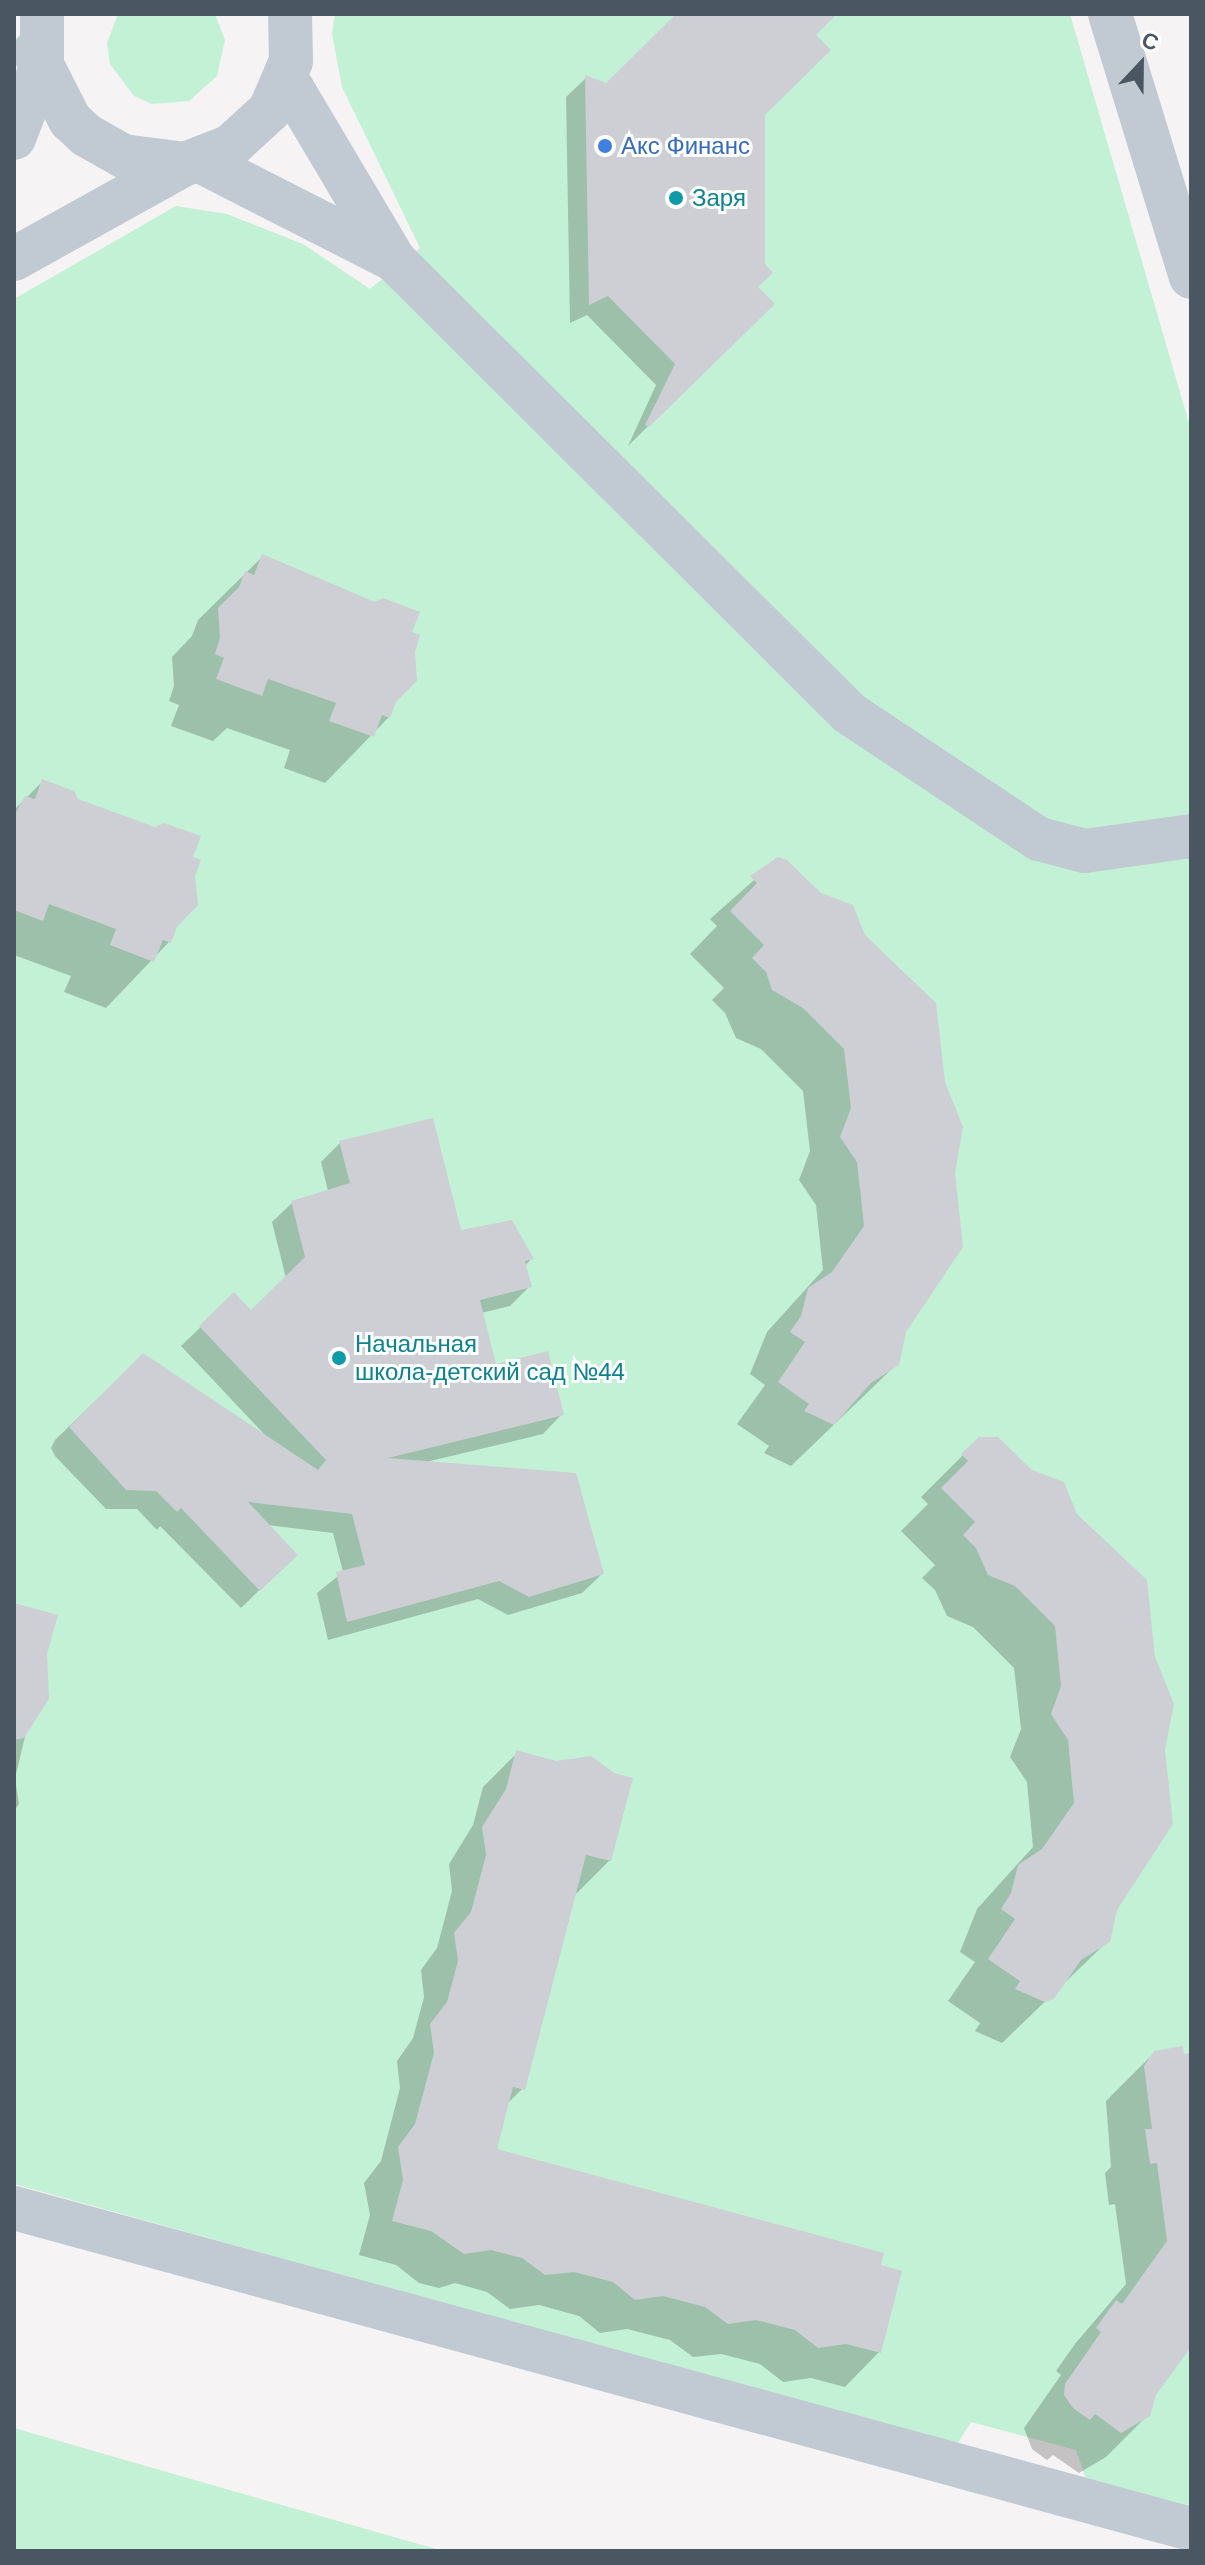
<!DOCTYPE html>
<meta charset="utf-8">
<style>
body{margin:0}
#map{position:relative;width:1205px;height:2565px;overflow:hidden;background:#f5f3f3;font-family:Helvetica,sans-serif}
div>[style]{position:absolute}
.green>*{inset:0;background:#c3f1d5}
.shadow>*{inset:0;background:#0003}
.building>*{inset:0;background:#cdcfd5}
.minor>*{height:44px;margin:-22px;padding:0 22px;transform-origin:22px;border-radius:22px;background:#c1cad2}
.dots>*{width:22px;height:22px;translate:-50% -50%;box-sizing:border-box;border:4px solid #fff;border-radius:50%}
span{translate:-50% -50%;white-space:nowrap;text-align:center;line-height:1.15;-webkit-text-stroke:6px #fff;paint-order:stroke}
.shop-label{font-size:24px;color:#366cbe}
.left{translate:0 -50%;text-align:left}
.culture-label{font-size:24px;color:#0d838f}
.frame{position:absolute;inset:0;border:16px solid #4a5661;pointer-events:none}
.north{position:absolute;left:1101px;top:24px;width:80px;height:80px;-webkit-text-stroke:6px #fff;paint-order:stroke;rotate:22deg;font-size:22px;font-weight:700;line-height:32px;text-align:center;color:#4a5661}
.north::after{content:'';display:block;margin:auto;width:28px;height:36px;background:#4a5661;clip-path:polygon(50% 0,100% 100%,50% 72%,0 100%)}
</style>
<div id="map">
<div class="green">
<i style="clip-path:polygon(118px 14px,215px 14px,225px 40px,217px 76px,189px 101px,152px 104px,134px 96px,110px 64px,107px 43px)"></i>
<i style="clip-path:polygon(335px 14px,1070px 14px,1191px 430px,1191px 2510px,1087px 2482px,1076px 2450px,971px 2422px,956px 2446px,14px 2184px,14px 299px,176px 206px,227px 214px,303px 244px,370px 289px,420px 248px,342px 87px,332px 34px)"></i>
<i style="clip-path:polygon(14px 2428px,233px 2491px,443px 2551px,14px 2551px)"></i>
</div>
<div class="shadow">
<i style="clip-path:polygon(679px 14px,811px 14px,813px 35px,763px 114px,756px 287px,772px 304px,628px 446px,656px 385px,587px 315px,570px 323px,566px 97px,586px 78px,606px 86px)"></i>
<i style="clip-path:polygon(262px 557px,410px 633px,389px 717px,325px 783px,284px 768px,290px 750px,227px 728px,213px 741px,171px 726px,179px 705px,169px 701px,174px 686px,172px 657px,192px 636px,198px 620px)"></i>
<i style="clip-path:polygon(43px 781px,175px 926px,169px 942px,106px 1008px,64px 992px,71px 976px,14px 955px,14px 810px)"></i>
<i style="clip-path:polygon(778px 859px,820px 894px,904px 1331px,897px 1364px,791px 1466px,764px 1453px,769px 1446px,737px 1424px,765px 1385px,750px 1374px,767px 1332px,823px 1270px,816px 1205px,799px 1180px,810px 1151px,803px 1091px,761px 1049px,736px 1038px,725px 1013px,712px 1000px,724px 988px,690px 954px,717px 926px,710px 919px)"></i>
<i style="clip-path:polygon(340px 1143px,460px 1232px,532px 1258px,525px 1266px,530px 1286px,510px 1306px,481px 1313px,494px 1366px,562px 1414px,543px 1434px,426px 1462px,602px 1574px,582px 1593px,508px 1615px,478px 1599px,328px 1640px,317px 1593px,343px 1572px,333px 1533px,267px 1525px,276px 1574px,241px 1608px,160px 1526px,157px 1530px,137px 1509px,106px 1509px,55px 1456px,51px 1448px,55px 1440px,143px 1355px,266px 1436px,181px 1346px,234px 1295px,251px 1313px,286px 1278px,272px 1222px,292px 1203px,328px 1191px,321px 1162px)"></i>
<i style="clip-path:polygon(963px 1455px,1031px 1472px,1115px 1909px,1108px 1941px,1002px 2043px,975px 2031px,980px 2023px,948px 2001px,975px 1962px,960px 1952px,977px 1909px,1033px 1847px,1027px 1782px,1010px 1757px,1021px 1729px,1014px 1668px,973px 1627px,947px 1616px,935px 1590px,922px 1578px,935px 1565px,901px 1531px,928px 1504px,921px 1497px)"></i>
<i style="clip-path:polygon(14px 1604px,45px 1654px,15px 1778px,19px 1804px,14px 1811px)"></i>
<i style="clip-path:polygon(517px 1753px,610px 1860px,575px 1895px,523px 2088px,506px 2105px,494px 2151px,878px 2266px,879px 2352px,845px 2387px,811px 2378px,783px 2382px,760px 2364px,721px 2354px,693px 2357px,670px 2340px,627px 2329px,600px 2333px,579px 2316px,539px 2305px,510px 2309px,487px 2292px,455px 2283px,439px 2288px,419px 2283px,396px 2265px,359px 2255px,370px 2215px,364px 2183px,381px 2161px,400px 2088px,397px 2061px,413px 2038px,424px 1997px,421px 1970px,437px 1948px,452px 1891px,449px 1864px,473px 1825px,483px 1787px)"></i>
<i style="clip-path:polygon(1181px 2049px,1182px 2056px,1191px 2055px,1191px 2344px,1154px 2394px,1149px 2414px,1106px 2457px,1079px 2473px,1053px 2455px,1047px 2460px,1032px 2449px,1024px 2428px,1061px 2375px,1056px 2371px,1075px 2344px,1126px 2284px,1115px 2204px,1109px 2205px,1105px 2173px,1111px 2167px,1106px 2101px,1149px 2058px)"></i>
</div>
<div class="building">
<i style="clip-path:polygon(676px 14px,837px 14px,816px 35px,831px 50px,765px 115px,765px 264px,773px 273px,758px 287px,775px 304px,649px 427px,645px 425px,675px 364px,608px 296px,589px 305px,585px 75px,606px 83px)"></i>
<i style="clip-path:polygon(262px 554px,375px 602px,383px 598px,420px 612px,412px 632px,420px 635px,415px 652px,417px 681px,396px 702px,390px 718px,382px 715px,374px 737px,329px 721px,336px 703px,268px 679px,262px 696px,216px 679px,224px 658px,215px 654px,220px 638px,218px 608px,239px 587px,245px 571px,254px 575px)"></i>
<i style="clip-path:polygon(42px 779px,74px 791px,78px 799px,155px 827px,164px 823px,201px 836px,193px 857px,201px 860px,195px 876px,198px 905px,177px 927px,171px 943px,163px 940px,154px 962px,110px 945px,116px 929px,49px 904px,43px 921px,14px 910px,14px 816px,25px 796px,35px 799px)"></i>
<i style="clip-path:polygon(778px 857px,787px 860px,821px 893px,853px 905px,865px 935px,936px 1003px,945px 1082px,963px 1127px,955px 1173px,963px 1247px,906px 1332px,899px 1365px,871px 1383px,834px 1425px,804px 1411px,809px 1404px,778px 1382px,805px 1342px,790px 1332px,801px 1316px,808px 1288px,832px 1272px,864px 1226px,857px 1162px,840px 1137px,851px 1108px,844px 1049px,803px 1008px,772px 990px,766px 972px,752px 958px,764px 945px,730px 911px,757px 883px,750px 876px)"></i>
<i style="clip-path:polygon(433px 1118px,461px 1230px,512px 1220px,534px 1259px,525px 1261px,532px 1287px,480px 1300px,496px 1364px,548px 1351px,564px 1415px,388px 1458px,576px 1473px,604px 1574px,529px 1597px,499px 1581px,347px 1622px,336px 1572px,365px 1565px,352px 1514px,248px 1502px,298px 1555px,260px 1591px,181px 1508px,177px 1512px,156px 1491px,126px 1490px,69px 1427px,143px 1353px,318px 1470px,326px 1460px,199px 1326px,234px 1292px,251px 1310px,305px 1257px,291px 1201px,350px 1183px,339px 1141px)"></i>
<i style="clip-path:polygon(979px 1437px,998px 1437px,1032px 1470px,1064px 1482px,1077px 1514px,1147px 1580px,1155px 1657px,1174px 1704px,1165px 1750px,1173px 1824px,1117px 1910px,1110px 1942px,1081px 1960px,1054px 1999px,1045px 2002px,1015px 1989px,1020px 1981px,988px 1959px,1015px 1919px,1001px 1909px,1011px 1893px,1018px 1865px,1042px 1849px,1074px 1803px,1068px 1740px,1051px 1714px,1061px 1686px,1055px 1626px,1015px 1586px,988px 1575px,976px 1548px,963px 1535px,975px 1522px,941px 1488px,968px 1461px,961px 1454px)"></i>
<i style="clip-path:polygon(14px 1603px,58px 1615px,47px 1654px,49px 1699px,24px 1738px,14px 1740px)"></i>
<i style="clip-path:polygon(516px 1750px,556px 1761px,591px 1756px,614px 1773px,633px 1778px,611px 1861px,586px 1855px,525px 2090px,513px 2087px,497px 2149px,884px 2253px,881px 2265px,902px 2271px,881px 2353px,846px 2344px,818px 2348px,795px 2330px,756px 2320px,728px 2324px,705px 2307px,663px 2296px,635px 2300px,613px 2282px,574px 2272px,545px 2275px,522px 2258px,491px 2250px,464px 2254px,431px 2231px,392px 2221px,403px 2180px,398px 2147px,415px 2124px,434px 2053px,430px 2024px,447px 2002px,458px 1961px,454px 1933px,471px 1912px,486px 1855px,482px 1827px,506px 1789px)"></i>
<i style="clip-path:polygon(1183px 2046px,1184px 2054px,1191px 2053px,1191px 2347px,1156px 2395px,1150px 2416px,1121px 2433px,1095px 2414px,1090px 2420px,1073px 2408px,1064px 2395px,1065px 2384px,1101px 2332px,1096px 2328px,1116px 2300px,1122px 2304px,1167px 2241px,1157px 2163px,1150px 2164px,1145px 2129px,1152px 2129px,1144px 2066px,1154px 2051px)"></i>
</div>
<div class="minor">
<i style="left:42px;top:14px;width:51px;rotate:90deg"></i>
<i style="left:42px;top:65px;width:62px;rotate:63deg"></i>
<i style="left:70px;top:120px;width:22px;rotate:43deg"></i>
<i style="left:86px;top:135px;width:43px;rotate:29.6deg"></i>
<i style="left:123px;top:156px;width:63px;rotate:7.4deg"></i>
<i style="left:185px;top:164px;width:49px;rotate:-21.4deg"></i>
<i style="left:231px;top:146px;width:53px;rotate:-42.7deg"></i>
<i style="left:270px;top:110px;width:53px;rotate:-66.8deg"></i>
<i style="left:291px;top:61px;width:47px;rotate:-91.2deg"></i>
<i style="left:1110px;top:14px;width:275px;rotate:72.9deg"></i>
<i style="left:286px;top:78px;width:212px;rotate:59.3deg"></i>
<i style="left:14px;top:138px;width:78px;rotate:-69deg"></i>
<i style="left:42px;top:65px;width:15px;rotate:-122deg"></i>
<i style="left:198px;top:160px;width:220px;rotate:27deg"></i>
<i style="left:394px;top:260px;width:642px;rotate:44.87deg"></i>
<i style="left:849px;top:713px;width:228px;rotate:33.6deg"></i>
<i style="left:1039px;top:839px;width:48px;rotate:14.6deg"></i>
<i style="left:1085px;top:851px;width:107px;rotate:-8.1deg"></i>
<i style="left:14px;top:259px;width:196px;rotate:-29.1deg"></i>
<i style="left:14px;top:2208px;width:1220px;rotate:15.26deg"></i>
</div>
<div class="dots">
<i style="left:605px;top:146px;background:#3f7fe0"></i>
<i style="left:676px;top:198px;background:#0f9aa8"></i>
<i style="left:339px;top:1358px;background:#0f9aa8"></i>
</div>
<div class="shop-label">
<span class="left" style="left:621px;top:146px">Акс Финанс</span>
</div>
<div class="culture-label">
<span class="left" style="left:692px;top:198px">Заря</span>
<span class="left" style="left:355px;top:1358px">Начальная<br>школа-детский сад №44</span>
</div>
<div class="frame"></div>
<div class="north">С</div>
</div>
